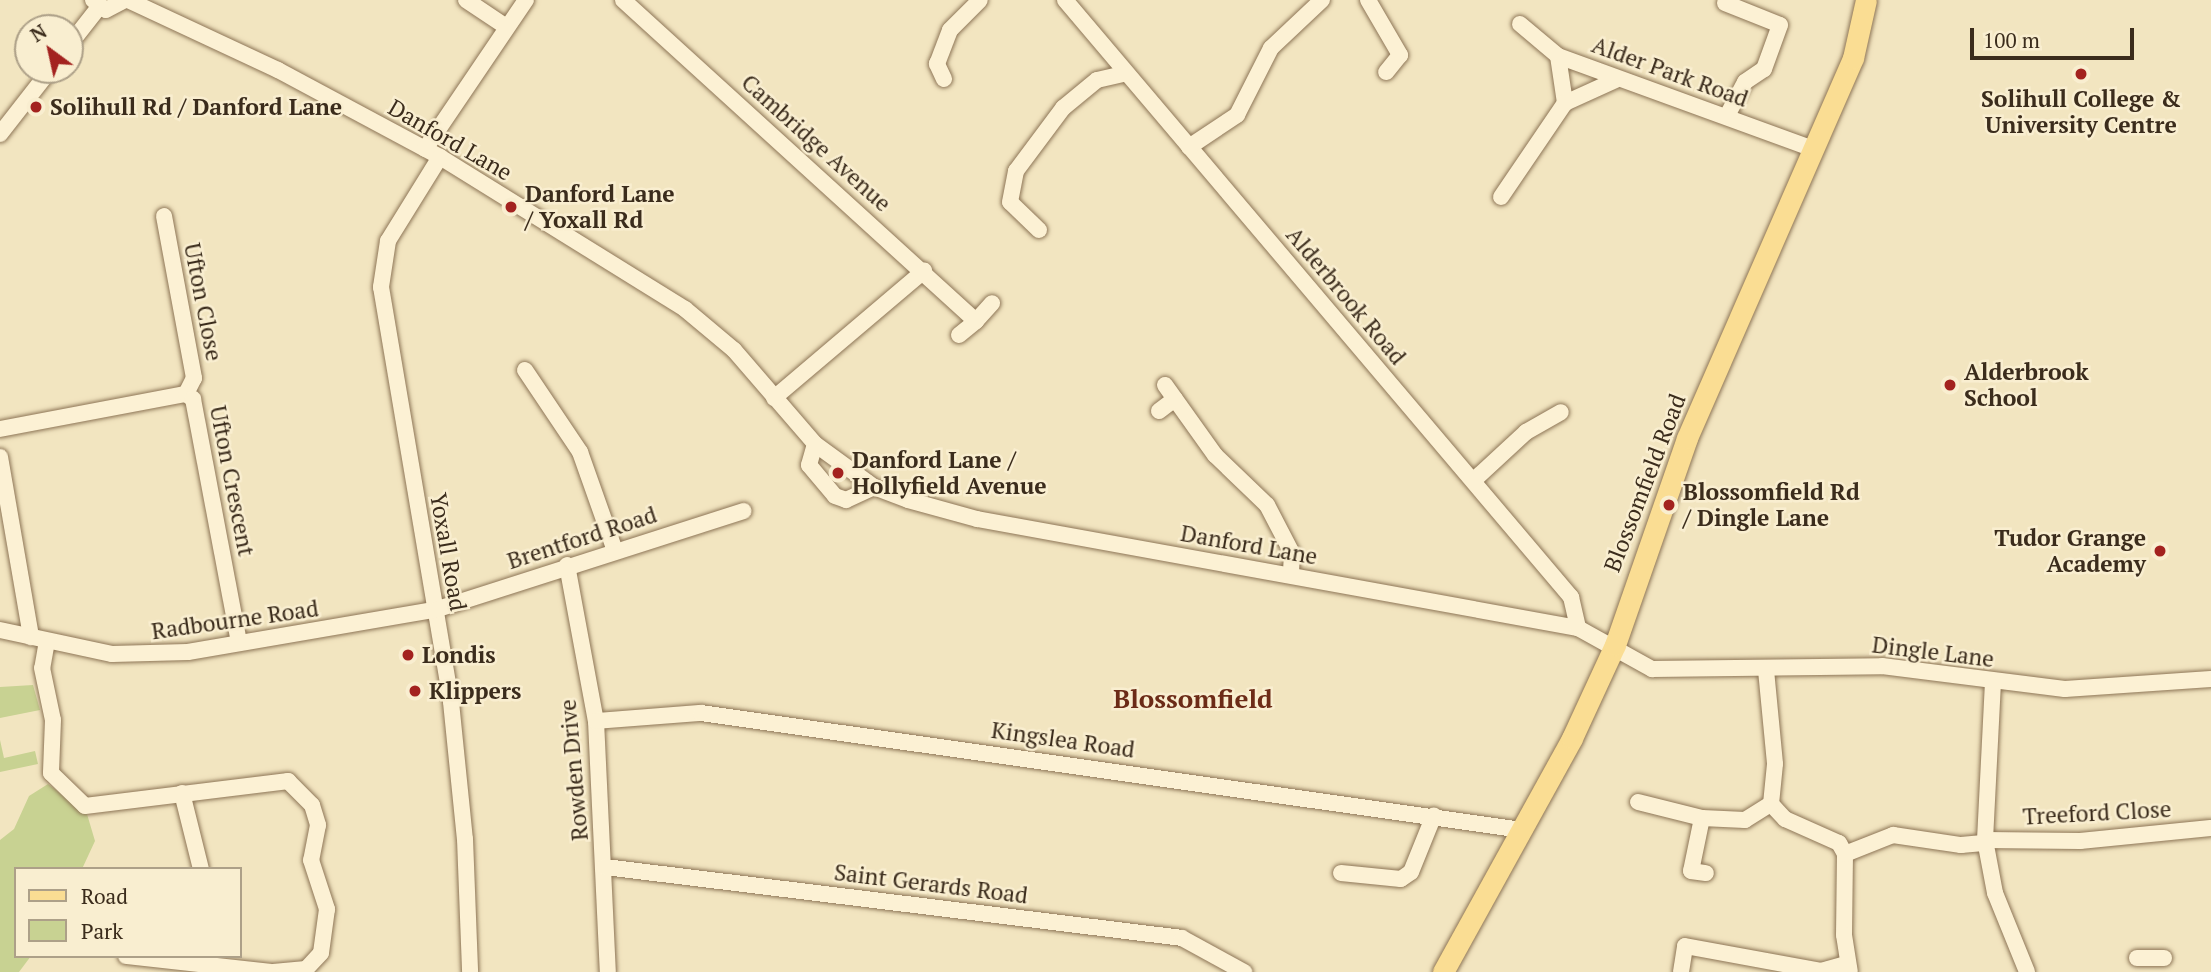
<!DOCTYPE html>
<style>
body{margin:0}
#map{position:relative;width:2211px;height:972px;overflow:hidden;background:#f2e5c0;font-family:"PT Serif",serif}
div>[style]{position:absolute}
.green>*{inset:0;background:#c8d292}
.roads{filter:drop-shadow(0 0 2px #8d7556) drop-shadow(0 0 2px #8d7556)}
.minor>*{height:16px;margin:-8px;padding:0 8px;transform-origin:8px;border-radius:8px;background:#fcf1d4}
.major>*{height:21px;margin:-10.5px;padding:0 10.5px;transform-origin:10.5px;border-radius:10.5px;background:#fadd93}
.dots>*{width:19px;height:19px;translate:-50% -50%;box-sizing:border-box;border:4px solid #f9eed0;border-radius:50%}
span{translate:-50% -50%;white-space:nowrap;text-align:center;line-height:1.15;-webkit-text-stroke:5px #f9eed0;paint-order:stroke}
.street-label{font-size:23px;color:#3b2c1c}
.poi-label{font-size:23px;color:#3b2c1c;font-weight:700}
.left{translate:0 -50%;text-align:left}
.right{translate:-100% -50%;text-align:right}
.quarter-label{font-size:26px;color:#6c2b17;font-weight:700}
.legend{position:absolute;left:14px;top:867px;width:228px;height:91px;box-sizing:border-box;background:#f9eed0;border:2px solid #ada088;margin:0;padding:9px 12px;list-style:none;font-size:21px;color:#3b2c1c}
.legend li{display:flex;align-items:center;gap:14px;height:35px}
.legend b{width:35px;border:2px solid #ada088}
.north{position:absolute;left:14px;top:14px;width:70px;height:70px;box-sizing:border-box;background:#f9eed0;border:2px solid #ada088;border-radius:50%;rotate:327deg;font-size:19px;font-weight:700;line-height:28px;text-align:center;color:#3b2c1c}
.north::after{content:'';display:block;margin:auto;width:24px;height:32px;background:#a3221f;clip-path:polygon(50% 0,100% 100%,50% 72%,0 100%)}
.scale{position:absolute;left:1970px;top:28px;width:164px;height:32px;box-sizing:border-box;border:4px solid #3b2c1c;border-top:0;padding-left:9px;font-size:21px;line-height:24px;white-space:nowrap;color:#3b2c1c;-webkit-text-stroke:5px #f9eed0;paint-order:stroke}
</style>
<div id="map">
<div class="green">
<i style="clip-path:polygon(33px 685px,40px 710px,0 718px,0 687px)"></i>
<i style="clip-path:polygon(0 740px,4px 758px,35px 751px,38px 764px,0 772px)"></i>
<i style="clip-path:polygon(48px 784px,87px 814px,95px 841px,82px 869px,16px 869px,16px 956px,31px 956px,19px 972px,0 972px,0 840px,14px 829px,29px 796px)"></i>
</div>
<div class="roads">
<div class="minor">
<i style="left:93px;top:0;width:16px;rotate:38deg"></i>
<i style="left:106px;top:10px;width:21px;rotate:-28deg"></i>
<i style="left:128px;top:0;width:166px;rotate:25deg"></i>
<i style="left:278px;top:70px;width:184px;rotate:28.2deg"></i>
<i style="left:440px;top:157px;width:288px;rotate:31.8deg"></i>
<i style="left:685px;top:309px;width:64px;rotate:39.9deg"></i>
<i style="left:734px;top:350px;width:124px;rotate:49.2deg"></i>
<i style="left:815px;top:444px;width:73px;rotate:36.1deg"></i>
<i style="left:874px;top:487px;width:36px;rotate:21deg"></i>
<i style="left:908px;top:500px;width:72px;rotate:15.4deg"></i>
<i style="left:977px;top:519px;width:611px;rotate:10.28deg"></i>
<i style="left:1578px;top:628px;width:85px;rotate:29deg"></i>
<i style="left:1652px;top:669px;width:230px;rotate:-0.7deg"></i>
<i style="left:1882px;top:666px;width:184px;rotate:7.2deg"></i>
<i style="left:2065px;top:689px;width:146px;rotate:-3.9deg"></i>
<i style="left:466px;top:0;width:47px;rotate:33.7deg"></i>
<i style="left:623px;top:0;width:477px;rotate:42.3deg"></i>
<i style="left:976px;top:321px;width:24px;rotate:-48deg"></i>
<i style="left:1065px;top:0;width:783px;rotate:49.72deg"></i>
<i style="left:1571px;top:597px;width:32px;rotate:77deg"></i>
<i style="left:1368px;top:0;width:64px;rotate:59.8deg"></i>
<i style="left:1400px;top:55px;width:22px;rotate:129deg"></i>
<i style="left:1725px;top:3px;width:59px;rotate:21.8deg"></i>
<i style="left:1780px;top:25px;width:47px;rotate:110deg"></i>
<i style="left:1764px;top:69px;width:23px;rotate:146deg"></i>
<i style="left:1745px;top:82px;width:38px;rotate:118deg"></i>
<i style="left:1520px;top:24px;width:50px;rotate:40.1deg"></i>
<i style="left:1558px;top:56px;width:271px;rotate:20deg"></i>
<i style="left:70px;top:44px;width:47px;rotate:-51.9deg"></i>
<i style="left:1558px;top:56px;width:48px;rotate:81.5deg"></i>
<i style="left:944px;top:79px;width:17px;rotate:-115deg"></i>
<i style="left:937px;top:64px;width:36px;rotate:-69deg"></i>
<i style="left:950px;top:30px;width:42px;rotate:-45deg"></i>
<i style="left:0;top:134px;width:81px;rotate:-52deg"></i>
<i style="left:1189px;top:147px;width:58px;rotate:-33.7deg"></i>
<i style="left:1237px;top:115px;width:75px;rotate:-63.1deg"></i>
<i style="left:1271px;top:48px;width:70px;rotate:-43.3deg"></i>
<i style="left:425px;top:149px;width:180px;rotate:-55.9deg"></i>
<i style="left:440px;top:157px;width:99px;rotate:121.8deg"></i>
<i style="left:388px;top:241px;width:47px;rotate:98.7deg"></i>
<i style="left:381px;top:287px;width:421px;rotate:80.4deg"></i>
<i style="left:451px;top:702px;width:138px;rotate:84.2deg"></i>
<i style="left:465px;top:839px;width:133px;rotate:87.8deg"></i>
<i style="left:1501px;top:197px;width:114px;rotate:-55.8deg"></i>
<i style="left:1565px;top:103px;width:58px;rotate:-24.4deg"></i>
<i style="left:164px;top:216px;width:165px;rotate:79.5deg"></i>
<i style="left:194px;top:378px;width:18px;rotate:117deg"></i>
<i style="left:1039px;top:230px;width:40px;rotate:-136deg"></i>
<i style="left:1010px;top:202px;width:32px;rotate:-79deg"></i>
<i style="left:1016px;top:171px;width:79px;rotate:-53.3deg"></i>
<i style="left:1063px;top:108px;width:44px;rotate:-39.5deg"></i>
<i style="left:1097px;top:80px;width:28px;rotate:-13deg"></i>
<i style="left:959px;top:335px;width:22px;rotate:-39deg"></i>
<i style="left:525px;top:370px;width:99px;rotate:56.1deg"></i>
<i style="left:580px;top:452px;width:105px;rotate:70.5deg"></i>
<i style="left:1165px;top:385px;width:86px;rotate:54.5deg"></i>
<i style="left:1215px;top:455px;width:72px;rotate:43.9deg"></i>
<i style="left:1267px;top:505px;width:54px;rotate:62.5deg"></i>
<i style="left:1292px;top:553px;width:22px;rotate:93deg"></i>
<i style="left:774px;top:398px;width:197px;rotate:-40.3deg"></i>
<i style="left:1159px;top:411px;width:20px;rotate:-37deg"></i>
<i style="left:0;top:429px;width:189px;rotate:-10.7deg"></i>
<i style="left:186px;top:394px;width:9px;rotate:36deg"></i>
<i style="left:193px;top:399px;width:248px;rotate:79.3deg"></i>
<i style="left:815px;top:444px;width:22px;rotate:106deg"></i>
<i style="left:809px;top:465px;width:40px;rotate:50deg"></i>
<i style="left:835px;top:496px;width:12px;rotate:20deg"></i>
<i style="left:846px;top:500px;width:31px;rotate:-25deg"></i>
<i style="left:0;top:457px;width:183px;rotate:80.2deg"></i>
<i style="left:1474px;top:480px;width:71px;rotate:-42.7deg"></i>
<i style="left:1526px;top:432px;width:40px;rotate:-29.7deg"></i>
<i style="left:567px;top:565px;width:159px;rotate:79.5deg"></i>
<i style="left:596px;top:721px;width:251px;rotate:87.3deg"></i>
<i style="left:0;top:630px;width:115px;rotate:12.1deg"></i>
<i style="left:112px;top:654px;width:76px;rotate:-1.5deg"></i>
<i style="left:188px;top:652px;width:251px;rotate:-9.7deg"></i>
<i style="left:435px;top:610px;width:324px;rotate:-17.8deg"></i>
<i style="left:47px;top:641px;width:27px;rotate:100deg"></i>
<i style="left:42px;top:668px;width:53px;rotate:78.1deg"></i>
<i style="left:53px;top:720px;width:53px;rotate:92.2deg"></i>
<i style="left:51px;top:773px;width:47px;rotate:44.1deg"></i>
<i style="left:85px;top:806px;width:205px;rotate:-7deg"></i>
<i style="left:288px;top:781px;width:34px;rotate:45deg"></i>
<i style="left:312px;top:805px;width:21px;rotate:73deg"></i>
<i style="left:318px;top:825px;width:36px;rotate:101deg"></i>
<i style="left:311px;top:860px;width:52px;rotate:71.9deg"></i>
<i style="left:327px;top:909px;width:44px;rotate:97.8deg"></i>
<i style="left:321px;top:953px;width:22px;rotate:133deg"></i>
<i style="left:306px;top:969px;width:33px;rotate:175deg"></i>
<i style="left:1766px;top:670px;width:94px;rotate:84.5deg"></i>
<i style="left:1775px;top:764px;width:40px;rotate:95.7deg"></i>
<i style="left:1771px;top:804px;width:21px;rotate:47deg"></i>
<i style="left:1785px;top:819px;width:59px;rotate:24deg"></i>
<i style="left:1839px;top:843px;width:13px;rotate:61deg"></i>
<i style="left:1845px;top:854px;width:81px;rotate:90.7deg"></i>
<i style="left:1844px;top:935px;width:37px;rotate:81deg"></i>
<i style="left:1993px;top:682px;width:158px;rotate:92.9deg"></i>
<i style="left:1985px;top:840px;width:54px;rotate:79.3deg"></i>
<i style="left:1995px;top:893px;width:85px;rotate:67.9deg"></i>
<i style="left:596px;top:721px;width:105px;rotate:-4.4deg"></i>
<i style="left:701px;top:713px;width:829px;rotate:8.11deg"></i>
<i style="left:182px;top:793px;width:78px;rotate:76deg"></i>
<i style="left:1638px;top:802px;width:66px;rotate:14deg"></i>
<i style="left:1702px;top:818px;width:43px;rotate:2.7deg"></i>
<i style="left:1745px;top:820px;width:31px;rotate:-32deg"></i>
<i style="left:1702px;top:818px;width:54px;rotate:101.7deg"></i>
<i style="left:1691px;top:871px;width:15px;rotate:8deg"></i>
<i style="left:1985px;top:840px;width:95px;rotate:0.6deg"></i>
<i style="left:2080px;top:841px;width:131px;rotate:-5.7deg"></i>
<i style="left:1845px;top:854px;width:52px;rotate:-21.6deg"></i>
<i style="left:1893px;top:835px;width:69px;rotate:8.4deg"></i>
<i style="left:1961px;top:845px;width:25px;rotate:-5deg"></i>
<i style="left:605px;top:867px;width:581px;rotate:7.01deg"></i>
<i style="left:1182px;top:938px;width:71px;rotate:28.7deg"></i>
<i style="left:1341px;top:873px;width:60px;rotate:5.7deg"></i>
<i style="left:1401px;top:879px;width:12px;rotate:-35deg"></i>
<i style="left:1411px;top:872px;width:61px;rotate:-68deg"></i>
<i style="left:126px;top:956px;width:145px;rotate:6.3deg"></i>
<i style="left:2137px;top:958px;width:27px"></i>
<i style="left:1681px;top:972px;width:26px;rotate:-81deg"></i>
<i style="left:1685px;top:946px;width:138px;rotate:10.4deg"></i>
<i style="left:1821px;top:971px;width:26px;rotate:-16deg"></i>
</div>
<div class="major">
<i style="left:1443px;top:972px;width:267px;rotate:-61.1deg"></i>
<i style="left:1572px;top:738px;width:102px;rotate:-65.2deg"></i>
<i style="left:1615px;top:645px;width:219px;rotate:-70.8deg"></i>
<i style="left:1687px;top:438px;width:415px;rotate:-66.4deg"></i>
<i style="left:1853px;top:58px;width:59px;rotate:-77.4deg"></i>
</div>
</div>
<div class="dots">
<i style="left:2081px;top:74px;background:#a3221f"></i>
<i style="left:36px;top:107px;background:#a3221f"></i>
<i style="left:511px;top:207px;background:#a3221f"></i>
<i style="left:1950px;top:385px;background:#a3221f"></i>
<i style="left:838px;top:473px;background:#a3221f"></i>
<i style="left:1669px;top:505px;background:#a3221f"></i>
<i style="left:2160px;top:551px;background:#a3221f"></i>
<i style="left:408px;top:655px;background:#a3221f"></i>
<i style="left:415px;top:691px;background:#a3221f"></i>
</div>
<div class="street-label">
<span style="left:1670px;top:72px;rotate:20deg">Alder Park Road</span>
<span style="left:450px;top:140px;rotate:30deg">Danford Lane</span>
<span style="left:816px;top:143px;rotate:42deg">Cambridge Avenue</span>
<span style="left:1346px;top:296px;rotate:50deg">Alderbrook Road</span>
<span style="left:203px;top:302px;rotate:79deg">Ufton Close</span>
<span style="left:232px;top:481px;rotate:79deg">Ufton Crescent</span>
<span style="left:1645px;top:483px;rotate:-69deg">Blossomfield Road</span>
<span style="left:582px;top:538px;rotate:-18deg">Brentford Road</span>
<span style="left:1249px;top:545px;rotate:10deg">Danford Lane</span>
<span style="left:448px;top:552px;rotate:80deg">Yoxall Road</span>
<span style="left:235px;top:620px;rotate:-8deg">Radbourne Road</span>
<span style="left:1933px;top:652px;rotate:7deg">Dingle Lane</span>
<span style="left:1063px;top:740px;rotate:8deg">Kingslea Road</span>
<span style="left:574px;top:770px;rotate:-95deg">Rowden Drive</span>
<span style="left:2097px;top:813px;rotate:-3deg">Treeford Close</span>
<span style="left:931px;top:884px;rotate:7deg">Saint Gerards Road</span>
</div>
<div class="poi-label">
<span style="left:2081px;top:112px">Solihull College &amp;<br>University Centre</span>
<span class="left" style="left:50px;top:107px">Solihull Rd / Danford Lane</span>
<span class="left" style="left:525px;top:207px">Danford Lane<br>/ Yoxall Rd</span>
<span class="left" style="left:1964px;top:385px">Alderbrook<br>School</span>
<span class="left" style="left:852px;top:473px">Danford Lane /<br>Hollyfield Avenue</span>
<span class="left" style="left:1683px;top:505px">Blossomfield Rd<br>/ Dingle Lane</span>
<span class="right" style="left:2146px;top:551px">Tudor Grange<br>Academy</span>
<span class="left" style="left:422px;top:655px">Londis</span>
<span class="left" style="left:429px;top:691px">Klippers</span>
</div>
<div class="quarter-label">
<span style="left:1193px;top:699px">Blossomfield</span>
</div>
<ul class="legend">
<li><b style="height:9px;background:#fadd93"></b>Road</li>
<li><b style="height:19px;background:#c8d292"></b>Park</li>
</ul>
<div class="north">N</div>
<div class="scale">100 m</div>
</div>
